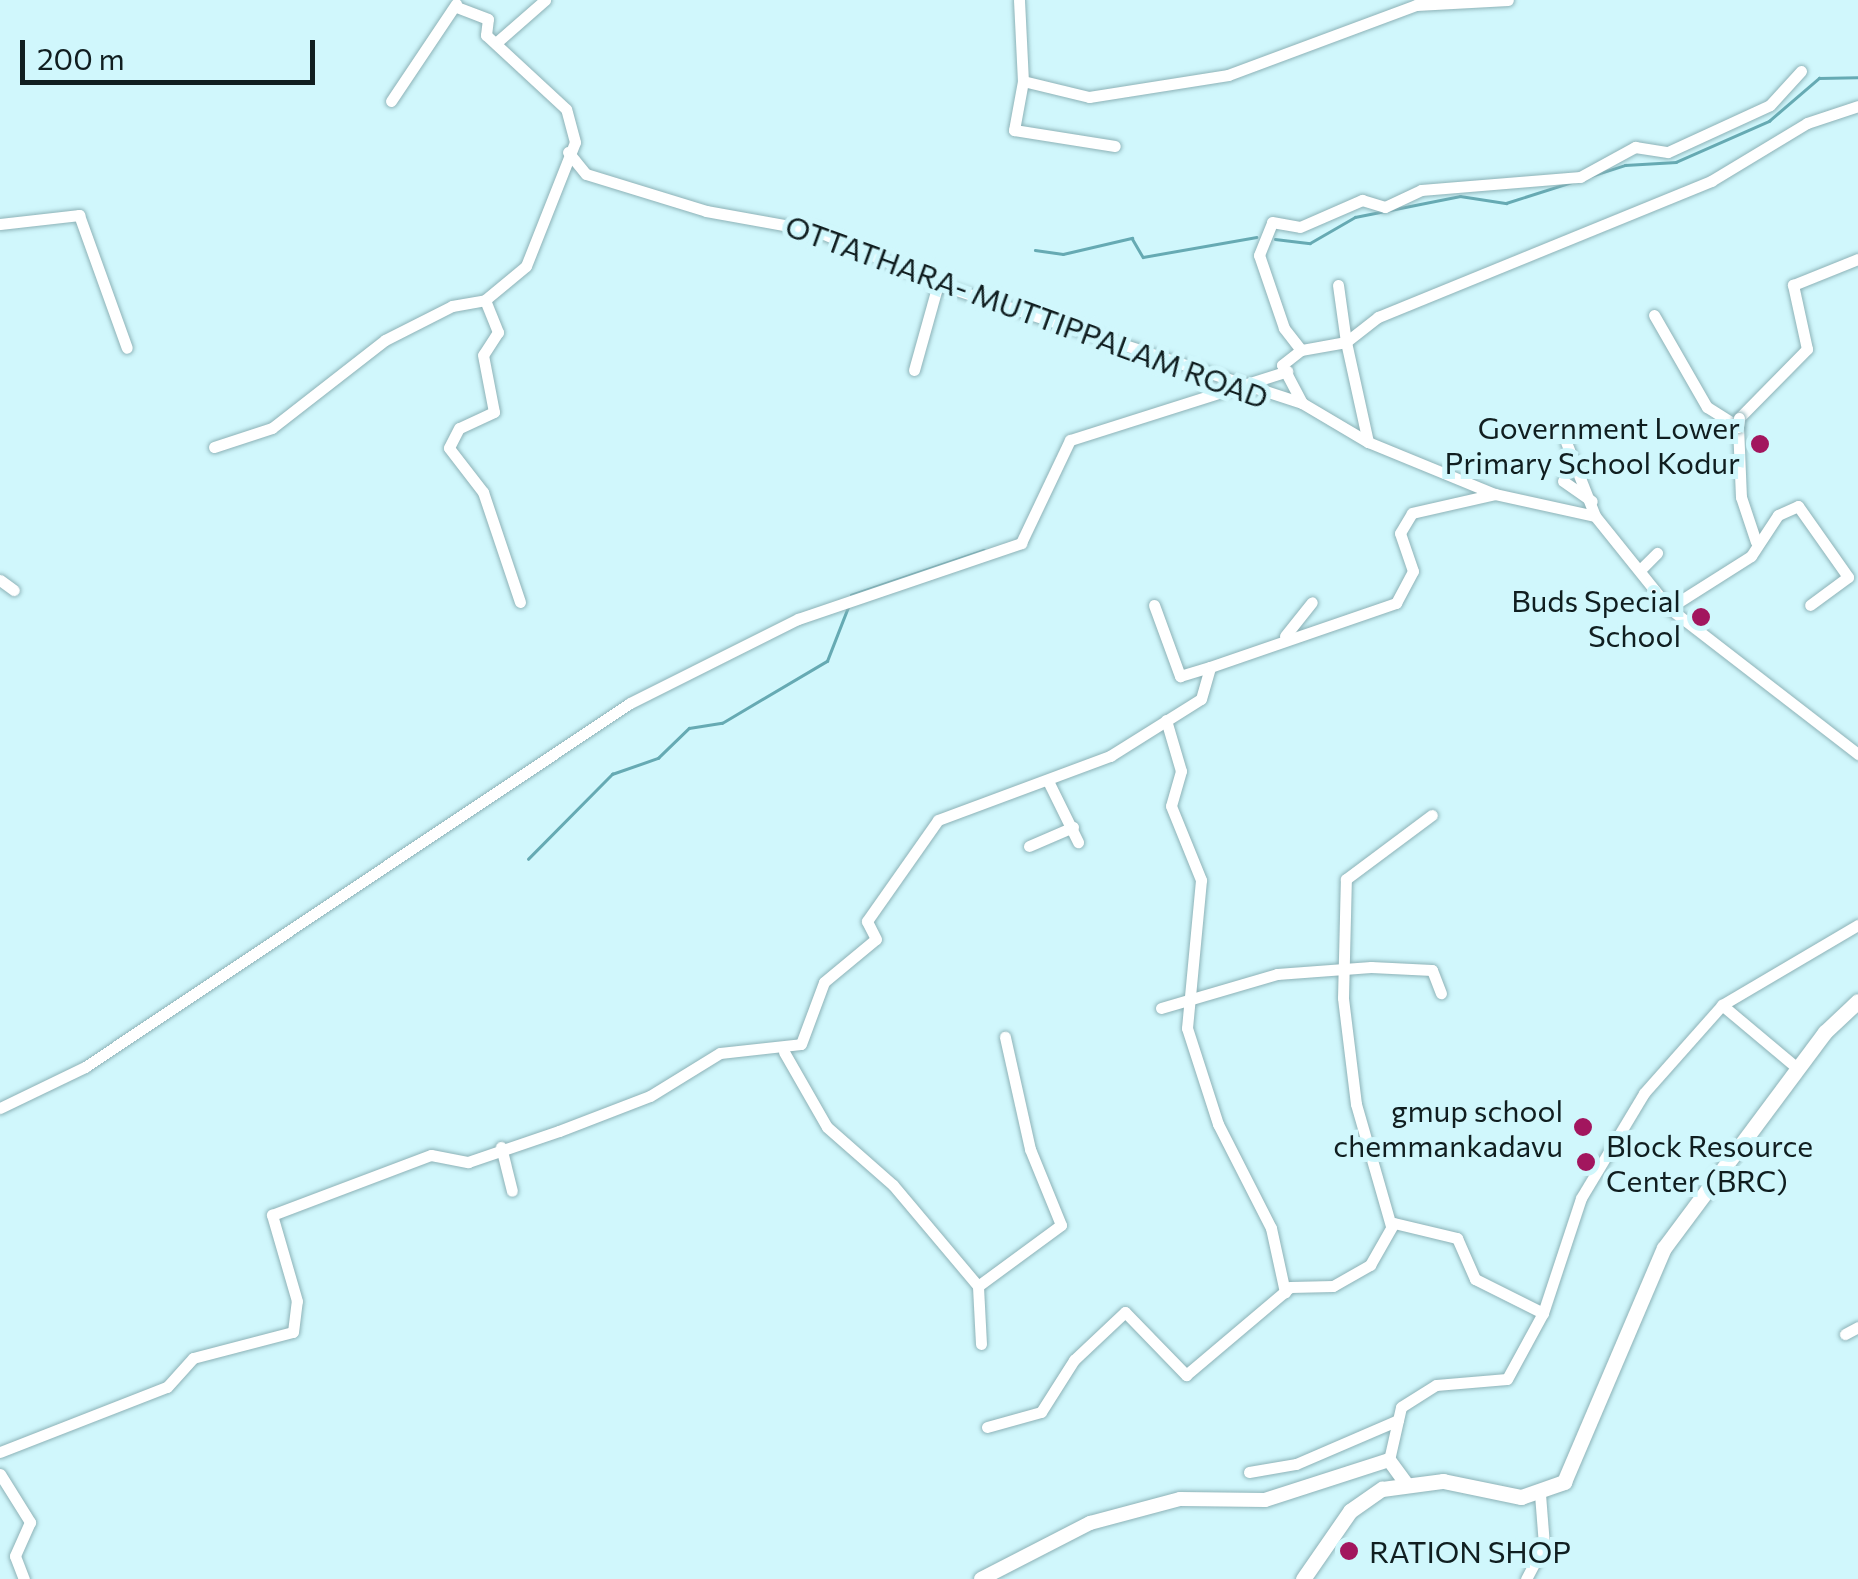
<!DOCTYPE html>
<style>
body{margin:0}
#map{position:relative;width:1858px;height:1579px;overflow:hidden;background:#d0f7fc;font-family:Commissioner,sans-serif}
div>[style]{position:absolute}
.stream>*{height:2.5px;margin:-1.25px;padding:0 1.25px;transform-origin:1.25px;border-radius:1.25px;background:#66aab3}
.roads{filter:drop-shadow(0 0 2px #8db2b7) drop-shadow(0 0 2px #8db2b7)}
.minor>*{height:11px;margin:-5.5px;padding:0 5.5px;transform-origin:5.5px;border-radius:5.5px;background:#fff}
.tertiary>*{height:14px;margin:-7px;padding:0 7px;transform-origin:7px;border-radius:7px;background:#fff}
.secondary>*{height:15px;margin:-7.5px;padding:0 7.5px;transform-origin:7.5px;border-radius:7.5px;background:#fff}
.bridges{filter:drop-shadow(0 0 2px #8db2b7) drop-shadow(0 0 2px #8db2b7)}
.minor-bridge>*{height:11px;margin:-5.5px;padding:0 5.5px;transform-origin:5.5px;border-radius:5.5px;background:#fff}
.dots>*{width:28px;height:28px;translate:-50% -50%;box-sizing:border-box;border:5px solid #d0f7fc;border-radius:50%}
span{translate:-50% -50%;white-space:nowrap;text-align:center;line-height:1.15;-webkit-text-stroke:10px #d0f7fc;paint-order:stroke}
.street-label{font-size:30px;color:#101e20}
.poi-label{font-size:30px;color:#101e20}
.right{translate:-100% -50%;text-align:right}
.left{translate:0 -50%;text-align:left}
.scale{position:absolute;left:20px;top:40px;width:295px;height:45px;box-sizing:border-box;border:5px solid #101e20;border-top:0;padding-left:12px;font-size:30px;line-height:35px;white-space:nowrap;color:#101e20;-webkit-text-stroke:8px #d0f7fc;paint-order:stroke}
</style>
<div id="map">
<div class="stream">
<i style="left:1275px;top:239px;width:35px;rotate:7deg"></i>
<i style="left:1310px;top:243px;width:52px;rotate:-30deg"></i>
<i style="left:1355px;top:217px;width:107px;rotate:-11.3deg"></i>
<i style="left:1460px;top:196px;width:47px;rotate:8.7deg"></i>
<i style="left:1506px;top:203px;width:125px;rotate:-17.7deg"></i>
<i style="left:1625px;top:165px;width:51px;rotate:-3.4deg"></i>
<i style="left:1676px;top:162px;width:102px;rotate:-23.8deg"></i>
<i style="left:1769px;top:121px;width:66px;rotate:-40.7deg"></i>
<i style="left:1819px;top:78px;width:39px;rotate:-1deg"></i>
<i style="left:1035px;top:250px;width:28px;rotate:8deg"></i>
<i style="left:1063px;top:254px;width:71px;rotate:-13.1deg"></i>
<i style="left:1132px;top:238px;width:22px;rotate:60deg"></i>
<i style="left:1143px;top:257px;width:115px;rotate:-10deg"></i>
<i style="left:851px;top:595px;width:140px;rotate:-18.7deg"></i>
<i style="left:528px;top:859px;width:120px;rotate:-45.3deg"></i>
<i style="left:612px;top:774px;width:49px;rotate:-19.2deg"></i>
<i style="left:658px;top:758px;width:43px;rotate:-44.1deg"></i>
<i style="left:689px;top:728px;width:33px;rotate:-9deg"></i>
<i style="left:722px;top:723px;width:122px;rotate:-30.6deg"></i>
<i style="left:827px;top:661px;width:58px;rotate:-68.7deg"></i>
</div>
<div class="roads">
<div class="minor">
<i style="left:1019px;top:0;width:81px;rotate:87.2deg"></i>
<i style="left:1023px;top:81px;width:68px;rotate:13.6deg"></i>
<i style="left:1089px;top:97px;width:141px;rotate:-9deg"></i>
<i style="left:1228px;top:75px;width:201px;rotate:-20.4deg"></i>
<i style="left:1416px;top:5px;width:92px;rotate:-3.1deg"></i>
<i style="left:497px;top:42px;width:64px;rotate:-41.2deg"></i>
<i style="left:1023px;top:81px;width:50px;rotate:100.4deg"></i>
<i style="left:1014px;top:130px;width:102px;rotate:9deg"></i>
<i style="left:391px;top:101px;width:117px;rotate:-56.2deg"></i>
<i style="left:568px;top:152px;width:28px;rotate:51deg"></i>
<i style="left:586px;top:174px;width:126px;rotate:17.1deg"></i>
<i style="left:706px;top:211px;width:113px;rotate:10.2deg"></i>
<i style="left:817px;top:231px;width:132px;rotate:23.7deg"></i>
<i style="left:938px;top:284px;width:383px;rotate:18.1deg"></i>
<i style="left:1302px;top:403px;width:77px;rotate:30.6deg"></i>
<i style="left:1368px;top:442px;width:137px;rotate:22.3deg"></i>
<i style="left:1495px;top:494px;width:102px;rotate:12.4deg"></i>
<i style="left:1595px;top:516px;width:118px;rotate:51.2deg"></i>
<i style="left:1669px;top:608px;width:239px;rotate:37.7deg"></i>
<i style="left:0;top:224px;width:80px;rotate:-6.5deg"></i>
<i style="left:79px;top:215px;width:141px;rotate:70.2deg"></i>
<i style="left:1338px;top:285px;width:58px;rotate:82deg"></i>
<i style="left:1346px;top:342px;width:41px;rotate:-38deg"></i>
<i style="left:1378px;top:317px;width:360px;rotate:-22.2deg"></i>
<i style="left:1711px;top:181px;width:112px;rotate:-31.1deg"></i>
<i style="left:1807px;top:123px;width:54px;rotate:-18.4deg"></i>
<i style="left:485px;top:300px;width:35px;rotate:68deg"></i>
<i style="left:498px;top:332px;width:27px;rotate:123deg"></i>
<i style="left:483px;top:355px;width:58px;rotate:79.1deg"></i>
<i style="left:494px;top:412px;width:38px;rotate:155deg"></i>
<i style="left:459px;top:428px;width:22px;rotate:117deg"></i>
<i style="left:449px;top:448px;width:56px;rotate:52.3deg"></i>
<i style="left:483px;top:492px;width:116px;rotate:71.4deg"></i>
<i style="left:1654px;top:315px;width:106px;rotate:60.1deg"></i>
<i style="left:1707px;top:407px;width:36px;rotate:32deg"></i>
<i style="left:1738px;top:426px;width:71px;rotate:87.6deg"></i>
<i style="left:1741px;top:497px;width:47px;rotate:71.6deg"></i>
<i style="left:1301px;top:350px;width:24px;rotate:142deg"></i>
<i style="left:1282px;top:365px;width:43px;rotate:62.2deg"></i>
<i style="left:914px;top:370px;width:89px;rotate:-74.4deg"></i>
<i style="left:1739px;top:418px;width:97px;rotate:-45.4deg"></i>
<i style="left:1807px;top:349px;width:66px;rotate:-102.3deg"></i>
<i style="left:1793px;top:285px;width:70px;rotate:-21.8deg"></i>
<i style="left:1368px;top:442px;width:102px;rotate:-102.4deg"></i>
<i style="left:1346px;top:342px;width:46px;rotate:169.9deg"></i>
<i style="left:1301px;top:350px;width:28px;rotate:-128deg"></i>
<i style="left:1284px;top:328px;width:77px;rotate:-108.9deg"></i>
<i style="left:1259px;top:255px;width:35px;rotate:-68deg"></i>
<i style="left:1272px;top:222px;width:28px;rotate:10deg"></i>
<i style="left:1300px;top:227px;width:68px;rotate:-23.5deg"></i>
<i style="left:1362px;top:200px;width:24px;rotate:17deg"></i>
<i style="left:1385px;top:207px;width:40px;rotate:-25deg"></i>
<i style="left:1421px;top:190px;width:160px;rotate:-4.7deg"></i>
<i style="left:1580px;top:177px;width:63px;rotate:-28.6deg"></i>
<i style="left:1635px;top:147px;width:33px;rotate:9deg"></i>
<i style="left:1668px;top:152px;width:112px;rotate:-24.7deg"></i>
<i style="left:1770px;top:105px;width:46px;rotate:-47.6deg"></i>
<i style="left:1566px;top:442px;width:79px;rotate:68.6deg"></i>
<i style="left:214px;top:447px;width:61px;rotate:-18.1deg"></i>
<i style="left:272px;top:428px;width:143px;rotate:-37.9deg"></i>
<i style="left:385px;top:340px;width:75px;rotate:-26.9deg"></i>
<i style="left:452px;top:306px;width:34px;rotate:-10deg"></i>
<i style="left:485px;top:300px;width:53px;rotate:-39.7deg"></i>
<i style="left:526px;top:266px;width:133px;rotate:-68.4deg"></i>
<i style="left:575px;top:142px;width:34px;rotate:-105deg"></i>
<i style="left:566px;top:109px;width:109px;rotate:-137.2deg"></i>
<i style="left:486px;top:35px;width:16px;rotate:-83deg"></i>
<i style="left:488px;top:19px;width:34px;rotate:-159deg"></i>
<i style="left:1563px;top:481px;width:35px;rotate:35deg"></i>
<i style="left:1643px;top:567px;width:20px;rotate:-45deg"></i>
<i style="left:0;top:580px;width:17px;rotate:36deg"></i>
<i style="left:1154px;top:605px;width:76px;rotate:69.9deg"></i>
<i style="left:1180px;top:676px;width:31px;rotate:-17deg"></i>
<i style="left:1669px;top:608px;width:97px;rotate:-32.4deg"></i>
<i style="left:1751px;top:556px;width:49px;rotate:-56.6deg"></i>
<i style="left:1778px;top:515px;width:22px;rotate:-24deg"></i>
<i style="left:1798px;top:506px;width:87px;rotate:54.8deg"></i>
<i style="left:1848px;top:577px;width:47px;rotate:143.6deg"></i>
<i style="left:1285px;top:636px;width:43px;rotate:-51.5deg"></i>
<i style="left:1166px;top:720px;width:53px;rotate:73.6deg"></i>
<i style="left:1181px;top:771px;width:36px;rotate:106deg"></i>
<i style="left:1171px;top:806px;width:80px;rotate:67.9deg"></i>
<i style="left:1201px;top:880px;width:149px;rotate:95.4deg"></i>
<i style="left:1187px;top:1028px;width:101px;rotate:72.1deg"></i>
<i style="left:1218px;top:1124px;width:117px;rotate:63deg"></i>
<i style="left:1271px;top:1228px;width:66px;rotate:77.7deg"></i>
<i style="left:1049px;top:783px;width:66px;rotate:63.8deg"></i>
<i style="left:1029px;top:846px;width:48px;rotate:-23.4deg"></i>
<i style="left:1722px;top:1005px;width:98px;rotate:40deg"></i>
<i style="left:1161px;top:1008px;width:121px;rotate:-16.3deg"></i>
<i style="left:1277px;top:974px;width:94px;rotate:-4.3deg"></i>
<i style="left:1371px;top:967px;width:61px;rotate:2.8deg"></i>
<i style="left:1432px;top:970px;width:25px;rotate:69deg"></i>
<i style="left:784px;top:1052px;width:86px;rotate:60.2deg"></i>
<i style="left:827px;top:1127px;width:88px;rotate:41.3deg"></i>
<i style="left:893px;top:1185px;width:132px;rotate:49.9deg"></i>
<i style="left:0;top:1108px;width:94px;rotate:-25.8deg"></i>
<i style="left:85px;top:1067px;width:655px;rotate:-33.74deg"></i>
<i style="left:630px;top:703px;width:188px;rotate:-26.6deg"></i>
<i style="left:798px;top:619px;width:236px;rotate:-18.8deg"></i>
<i style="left:1021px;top:543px;width:114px;rotate:-64.6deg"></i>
<i style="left:1070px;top:440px;width:228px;rotate:-17.6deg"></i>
<i style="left:501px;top:1147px;width:45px;rotate:76deg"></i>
<i style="left:1391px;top:1226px;width:127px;rotate:-106deg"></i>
<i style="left:1356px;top:1104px;width:107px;rotate:-97deg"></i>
<i style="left:1343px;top:998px;width:119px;rotate:-88.6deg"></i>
<i style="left:1346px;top:879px;width:107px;rotate:-36.7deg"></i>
<i style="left:1543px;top:1313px;width:121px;rotate:-71.7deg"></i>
<i style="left:1581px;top:1198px;width:122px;rotate:-59deg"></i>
<i style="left:1644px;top:1093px;width:118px;rotate:-48.4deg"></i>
<i style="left:1722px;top:1005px;width:158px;rotate:-30.5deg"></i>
<i style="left:1845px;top:1334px;width:15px;rotate:-28deg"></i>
<i style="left:981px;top:1344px;width:58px;rotate:-93deg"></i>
<i style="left:978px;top:1286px;width:103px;rotate:-36.3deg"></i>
<i style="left:1061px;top:1225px;width:82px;rotate:-112.2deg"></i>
<i style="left:1030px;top:1149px;width:115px;rotate:-102.6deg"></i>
<i style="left:987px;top:1427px;width:56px;rotate:-15.5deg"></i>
<i style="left:1041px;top:1412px;width:62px;rotate:-57.6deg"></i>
<i style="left:1074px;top:1360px;width:70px;rotate:-43.3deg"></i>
<i style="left:1125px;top:1312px;width:88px;rotate:45.9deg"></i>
<i style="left:1186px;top:1375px;width:136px;rotate:-40.2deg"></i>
<i style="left:1290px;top:1287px;width:43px;rotate:-1.3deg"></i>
<i style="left:1333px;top:1286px;width:43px;rotate:-29.6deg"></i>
<i style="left:1370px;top:1265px;width:48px;rotate:-60.3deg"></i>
<i style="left:1394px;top:1223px;width:65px;rotate:13.4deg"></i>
<i style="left:1457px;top:1238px;width:45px;rotate:66.3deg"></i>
<i style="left:1475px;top:1279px;width:76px;rotate:26.6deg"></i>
<i style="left:0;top:1452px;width:179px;rotate:-21.3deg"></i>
<i style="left:167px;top:1387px;width:39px;rotate:-48deg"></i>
<i style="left:193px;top:1358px;width:103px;rotate:-14.6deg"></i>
<i style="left:293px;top:1332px;width:31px;rotate:-83deg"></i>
<i style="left:297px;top:1301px;width:90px;rotate:-106.2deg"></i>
<i style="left:272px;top:1215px;width:170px;rotate:-20.7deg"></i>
<i style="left:431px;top:1155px;width:38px;rotate:11deg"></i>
<i style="left:468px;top:1162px;width:96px;rotate:-18.8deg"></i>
<i style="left:559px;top:1131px;width:97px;rotate:-21deg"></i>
<i style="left:650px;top:1096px;width:82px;rotate:-31.6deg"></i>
<i style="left:720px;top:1053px;width:81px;rotate:-6.3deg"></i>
<i style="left:801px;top:1044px;width:66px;rotate:-69.6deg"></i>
<i style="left:824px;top:982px;width:67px;rotate:-39.6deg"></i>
<i style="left:876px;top:939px;width:20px;rotate:-117deg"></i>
<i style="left:867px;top:921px;width:123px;rotate:-54.9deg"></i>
<i style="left:938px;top:820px;width:184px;rotate:-20.4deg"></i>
<i style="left:1110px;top:756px;width:107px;rotate:-32.1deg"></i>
<i style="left:1201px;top:699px;width:33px;rotate:-74deg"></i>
<i style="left:1210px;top:667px;width:197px;rotate:-19deg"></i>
<i style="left:1396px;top:603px;width:36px;rotate:-62deg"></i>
<i style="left:1413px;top:571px;width:40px;rotate:-108.9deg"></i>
<i style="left:1400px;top:533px;width:23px;rotate:-59deg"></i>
<i style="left:1412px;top:513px;width:85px;rotate:-12.9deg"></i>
<i style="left:1389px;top:1460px;width:54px;rotate:-77.2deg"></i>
<i style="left:1401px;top:1407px;width:41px;rotate:-32.2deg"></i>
<i style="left:1436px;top:1385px;width:71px;rotate:-4.8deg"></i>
<i style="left:1507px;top:1379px;width:75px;rotate:-61.4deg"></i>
<i style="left:1249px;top:1472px;width:48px;rotate:-9.7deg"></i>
<i style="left:1296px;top:1464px;width:111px;rotate:-23.3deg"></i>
<i style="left:0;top:1474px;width:57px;rotate:58deg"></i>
<i style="left:30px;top:1522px;width:37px;rotate:114deg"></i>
<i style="left:15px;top:1556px;width:25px;rotate:69deg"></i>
<i style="left:1526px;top:1579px;width:38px;rotate:-62deg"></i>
<i style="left:1544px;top:1545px;width:51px;rotate:-94.5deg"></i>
</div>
<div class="tertiary">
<i style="left:981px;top:1579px;width:123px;rotate:-27.2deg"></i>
<i style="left:1090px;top:1523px;width:93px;rotate:-14.9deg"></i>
<i style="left:1180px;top:1499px;width:85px;rotate:0.7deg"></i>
<i style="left:1265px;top:1500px;width:130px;rotate:-17.9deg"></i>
<i style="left:1389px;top:1460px;width:29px;rotate:54deg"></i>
</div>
<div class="secondary">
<i style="left:1303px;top:1579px;width:83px;rotate:-55.3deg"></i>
<i style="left:1350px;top:1511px;width:39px;rotate:-35deg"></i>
<i style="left:1382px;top:1489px;width:62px;rotate:-7.5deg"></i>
<i style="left:1443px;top:1481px;width:80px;rotate:11.6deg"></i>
<i style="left:1521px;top:1497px;width:46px;rotate:-19.2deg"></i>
<i style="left:1564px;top:1482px;width:254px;rotate:-66.9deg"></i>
<i style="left:1664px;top:1248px;width:269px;rotate:-53.3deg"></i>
<i style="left:1825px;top:1032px;width:45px;rotate:-43.2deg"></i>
</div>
</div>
<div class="bridges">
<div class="minor-bridge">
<i style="left:1738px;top:427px;width:9px;rotate:-84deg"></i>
</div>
</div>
<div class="dots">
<i style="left:1760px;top:444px;background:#a2165e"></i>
<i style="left:1701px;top:617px;background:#a2165e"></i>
<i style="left:1583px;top:1127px;background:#a2165e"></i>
<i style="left:1586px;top:1162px;background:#a2165e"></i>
<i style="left:1349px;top:1551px;background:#a2165e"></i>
</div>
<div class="street-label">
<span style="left:1027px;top:311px;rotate:20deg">OTTATHARA- MUTTIPPALAM ROAD</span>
</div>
<div class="poi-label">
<span class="right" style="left:1740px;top:444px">Government Lower<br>Primary School Kodur</span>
<span class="right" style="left:1681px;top:617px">Buds Special<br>School</span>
<span class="right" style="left:1563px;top:1127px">gmup school<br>chemmankadavu</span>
<span class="left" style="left:1606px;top:1162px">Block Resource<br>Center (BRC)</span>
<span class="left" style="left:1369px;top:1551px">RATION SHOP</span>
</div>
<div class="scale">200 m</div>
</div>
